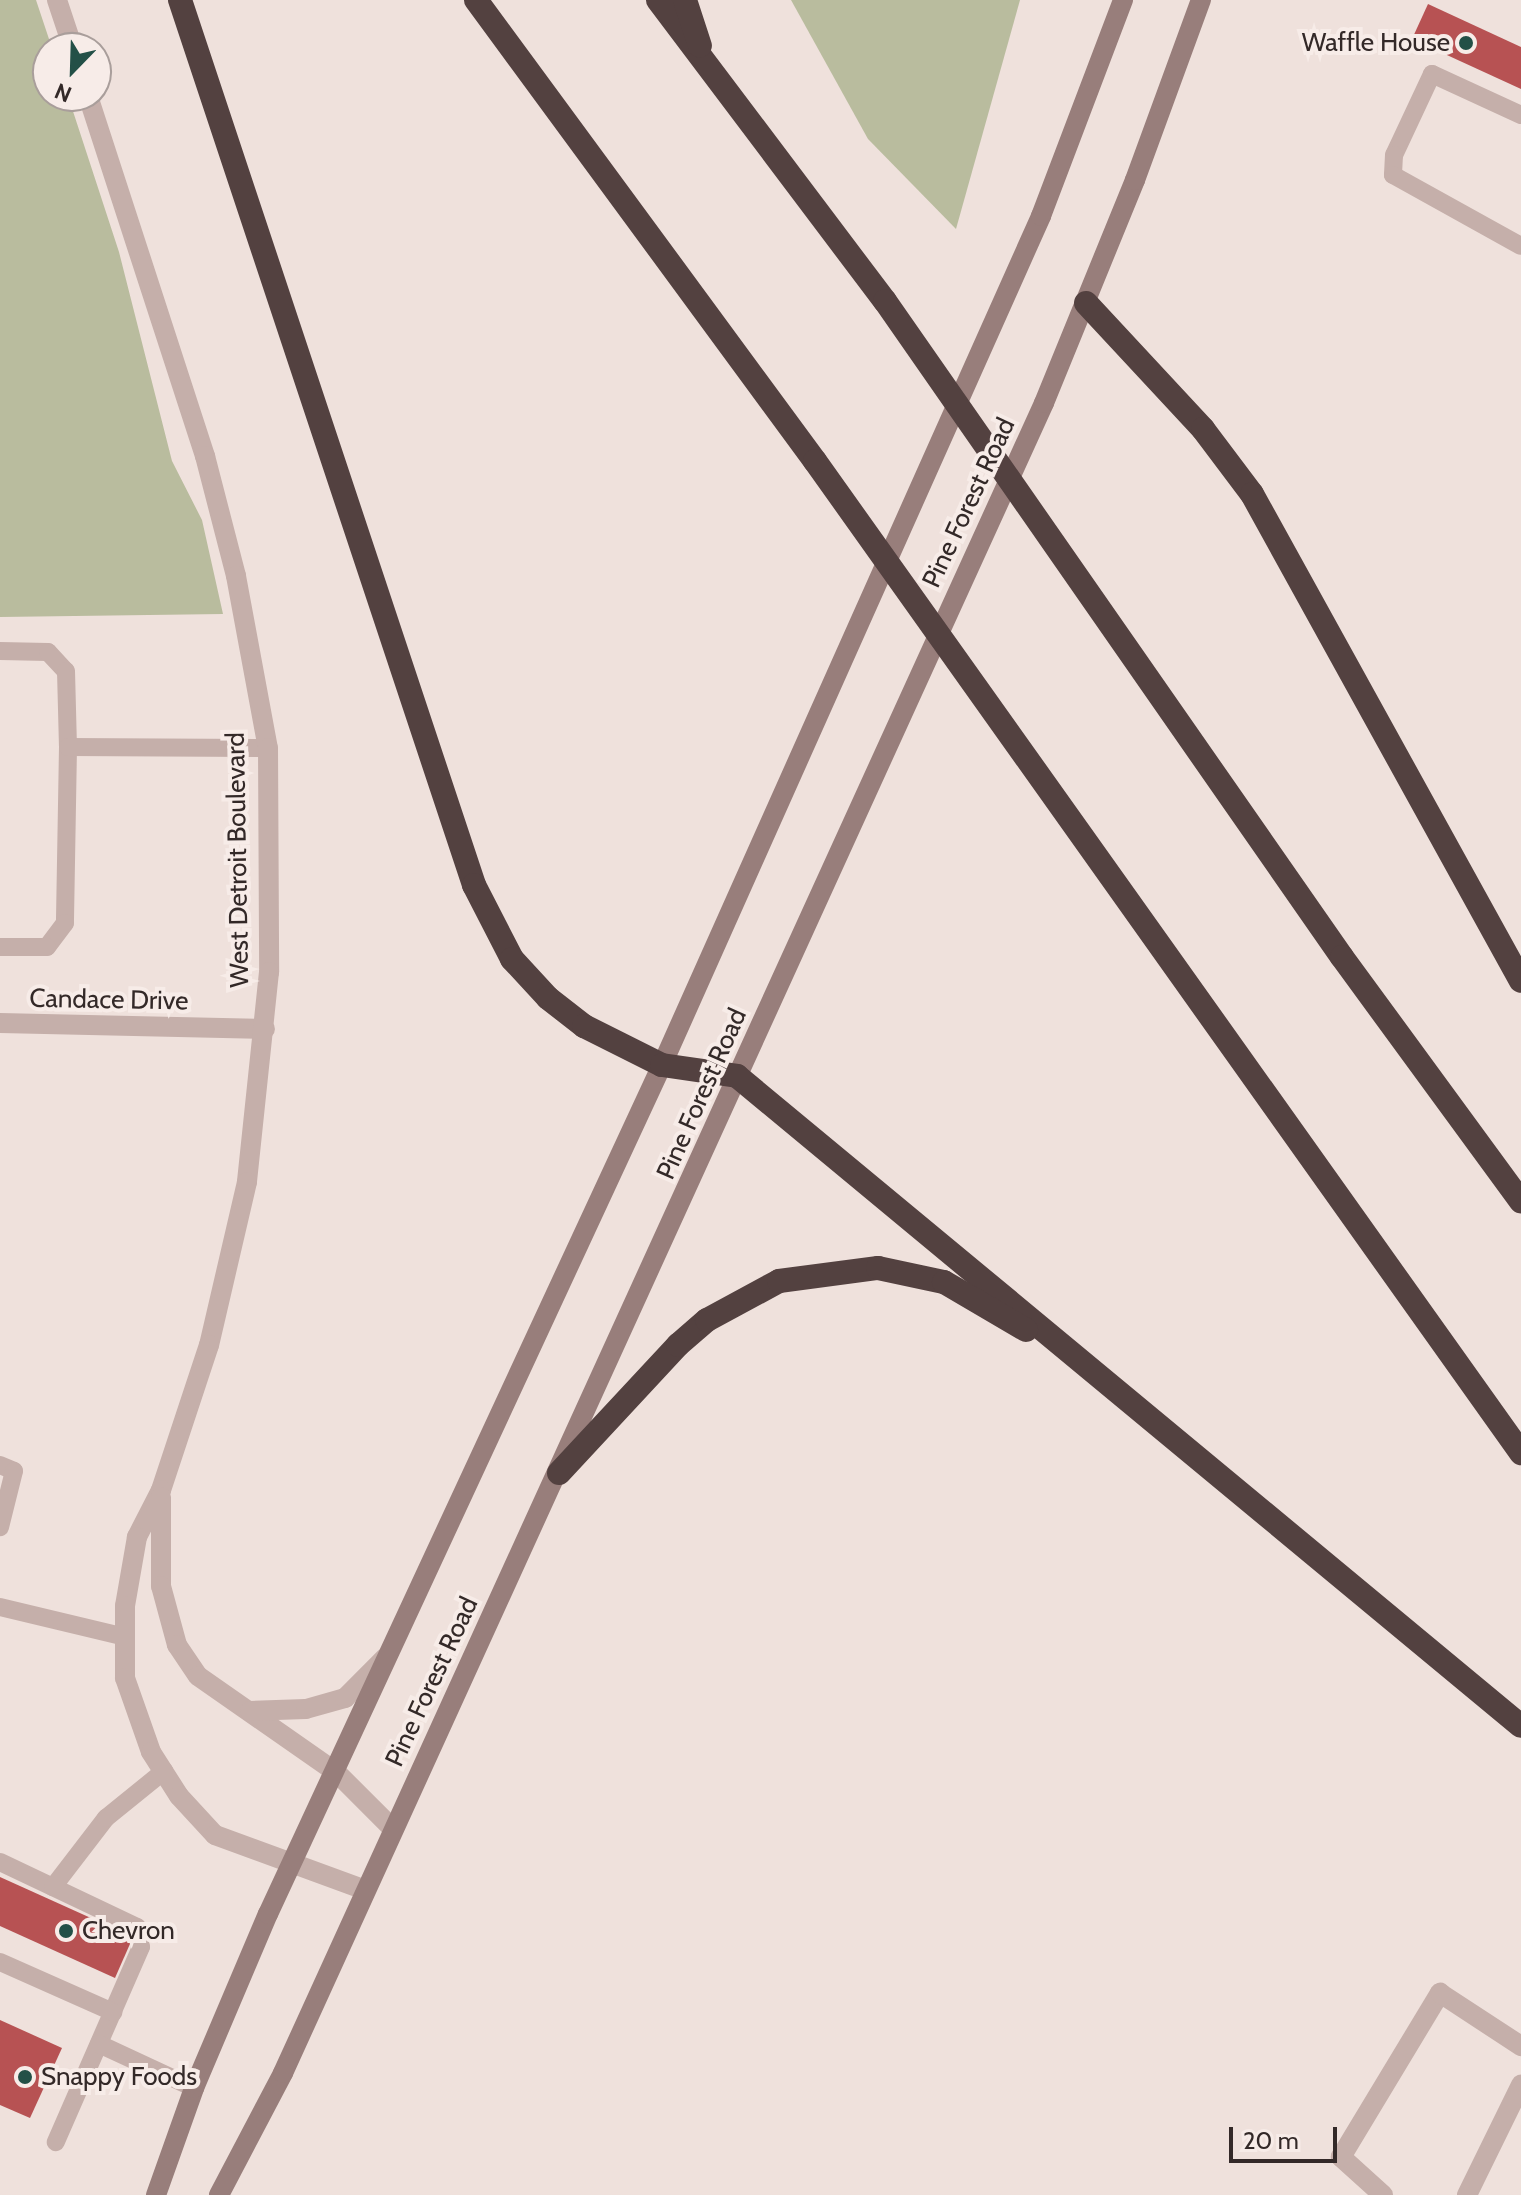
<!DOCTYPE html>
<style>
body{margin:0}
#map{position:relative;width:1521px;height:2195px;overflow:hidden;background:#efe1dc;font-family:Cabin,sans-serif}
div>[style]{position:absolute}
.green>*{inset:0;background:#b9bc9e}
.building>*{inset:0;background:#b75253}
.service>*{height:18px;margin:-9px;padding:0 9px;transform-origin:9px;border-radius:9px;background:#c5afaa}
.minor>*{height:20px;margin:-10px;padding:0 10px;transform-origin:10px;border-radius:10px;background:#c5afaa}
.tertiary>*{height:20px;margin:-10px;padding:0 10px;transform-origin:10px;border-radius:10px;background:#c5afaa}
.secondary>*{height:20px;margin:-10px;padding:0 10px;transform-origin:10px;border-radius:10px;background:#987e7b}
.motorway>*{height:24px;margin:-12px;padding:0 12px;transform-origin:12px;border-radius:12px;background:#534140}
.dots>*{width:22px;height:22px;translate:-50% -50%;box-sizing:border-box;border:4px solid #f7ece8;border-radius:50%}
span{translate:-50% -50%;white-space:nowrap;text-align:center;line-height:1.15;-webkit-text-stroke:8px #f7ece8;paint-order:stroke}
.poi-label{font-size:26px;color:#332928}
.right{translate:-100% -50%;text-align:right}
.left{translate:0 -50%;text-align:left}
.street-label{font-size:26px;color:#332928}
.north{position:absolute;left:32px;top:32px;width:80px;height:80px;box-sizing:border-box;background:#f7ece8;border:2px solid #a99e9b;border-radius:50%;rotate:203deg;font-size:22px;font-weight:700;line-height:32px;text-align:center;color:#332928}
.north::after{content:'';display:block;margin:auto;width:28px;height:36px;background:#235047;clip-path:polygon(50% 0,100% 100%,50% 72%,0 100%)}
.scale{position:absolute;left:1229px;top:2127px;width:108px;height:36px;box-sizing:border-box;border:4px solid #332928;border-top:0;padding-left:10px;font-size:24px;line-height:28px;white-space:nowrap;color:#332928;-webkit-text-stroke:6px #f7ece8;paint-order:stroke}
</style>
<div id="map">
<div class="green">
<i style="clip-path:polygon(0 0,36px 0,52px 48px,48px 96px,68px 96px,119px 252px,172px 461px,202px 520px,223px 614px,0 617px)"></i>
<i style="clip-path:polygon(791px 0,1020px 0,956px 229px,868px 139px)"></i>
</div>
<div class="building">
<i style="clip-path:polygon(1428px 4px,1521px 47px,1521px 89px,1412px 39px)"></i>
<i style="clip-path:polygon(0 1877px,133px 1937px,115px 1978px,0 1926px)"></i>
<i style="clip-path:polygon(0 2020px,62px 2048px,30px 2118px,0 2105px)"></i>
</div>
<div class="service">
<i style="left:1521px;top:115px;width:98px;rotate:-155.3deg"></i>
<i style="left:1432px;top:74px;width:89px;rotate:115.1deg"></i>
<i style="left:1394px;top:155px;width:20px;rotate:93deg"></i>
<i style="left:1393px;top:175px;width:146px;rotate:29deg"></i>
<i style="left:0;top:651px;width:48px;rotate:1.2deg"></i>
<i style="left:48px;top:652px;width:26px;rotate:47deg"></i>
<i style="left:66px;top:671px;width:76px;rotate:88.5deg"></i>
<i style="left:68px;top:747px;width:176px;rotate:91deg"></i>
<i style="left:65px;top:923px;width:30px;rotate:127deg"></i>
<i style="left:47px;top:947px;width:47px;rotate:180deg"></i>
<i style="left:68px;top:747px;width:200px;rotate:0.3deg"></i>
<i style="left:0;top:1465px;width:15px;rotate:23deg"></i>
<i style="left:14px;top:1471px;width:58px;rotate:104deg"></i>
<i style="left:0;top:1607px;width:129px;rotate:13.5deg"></i>
<i style="left:0;top:1862px;width:152px;rotate:25.4deg"></i>
<i style="left:137px;top:1927px;width:20px;rotate:79deg"></i>
<i style="left:141px;top:1947px;width:213px;rotate:113.6deg"></i>
<i style="left:53px;top:1887px;width:87px;rotate:-52.5deg"></i>
<i style="left:106px;top:1818px;width:75px;rotate:-39deg"></i>
<i style="left:0;top:1962px;width:124px;rotate:23.9deg"></i>
<i style="left:99px;top:2044px;width:105px;rotate:24.9deg"></i>
</div>
<div class="minor">
<i style="left:0;top:1023px;width:265px;rotate:1.3deg"></i>
<i style="left:1383px;top:2195px;width:57px;rotate:-137.9deg"></i>
<i style="left:1341px;top:2157px;width:192px;rotate:-58.9deg"></i>
<i style="left:1440px;top:1993px;width:97px;rotate:33.2deg"></i>
<i style="left:1467px;top:2195px;width:123px;rotate:-63.9deg"></i>
</div>
<div class="tertiary">
<i style="left:57px;top:0;width:51px;rotate:71.6deg"></i>
<i style="left:88px;top:96px;width:379px;rotate:72deg"></i>
<i style="left:205px;top:456px;width:124px;rotate:75.5deg"></i>
<i style="left:236px;top:576px;width:175px;rotate:79.5deg"></i>
<i style="left:268px;top:748px;width:224px;rotate:89.7deg"></i>
<i style="left:269px;top:972px;width:211px;rotate:96deg"></i>
<i style="left:247px;top:1182px;width:167px;rotate:103.1deg"></i>
<i style="left:209px;top:1345px;width:153px;rotate:108.3deg"></i>
<i style="left:161px;top:1490px;width:53px;rotate:117.1deg"></i>
<i style="left:137px;top:1537px;width:70px;rotate:99.9deg"></i>
<i style="left:125px;top:1606px;width:72px;rotate:90deg"></i>
<i style="left:125px;top:1678px;width:78px;rotate:70.6deg"></i>
<i style="left:151px;top:1752px;width:52px;rotate:57.5deg"></i>
<i style="left:179px;top:1796px;width:53px;rotate:47.3deg"></i>
<i style="left:215px;top:1835px;width:160px;rotate:20.1deg"></i>
<i style="left:161px;top:1497px;width:89px;rotate:90deg"></i>
<i style="left:161px;top:1586px;width:61px;rotate:74.8deg"></i>
<i style="left:177px;top:1645px;width:37px;rotate:56deg"></i>
<i style="left:198px;top:1676px;width:169px;rotate:34.9deg"></i>
<i style="left:337px;top:1773px;width:79px;rotate:45deg"></i>
<i style="left:250px;top:1711px;width:56px;rotate:-2deg"></i>
<i style="left:306px;top:1709px;width:41px;rotate:-15.8deg"></i>
<i style="left:345px;top:1698px;width:57px;rotate:-45deg"></i>
</div>
<div class="secondary">
<i style="left:156px;top:2195px;width:114px;rotate:-70.4deg"></i>
<i style="left:194px;top:2088px;width:189px;rotate:-67deg"></i>
<i style="left:268px;top:1914px;width:936px;rotate:-65.11deg"></i>
<i style="left:662px;top:1065px;width:930px;rotate:-65.94deg"></i>
<i style="left:1041px;top:216px;width:231px;rotate:-69.2deg"></i>
<i style="left:219px;top:2195px;width:138px;rotate:-62.3deg"></i>
<i style="left:283px;top:2073px;width:1835px;rotate:-65.5deg"></i>
<i style="left:1044px;top:403px;width:241px;rotate:-67.8deg"></i>
<i style="left:1135px;top:180px;width:192px;rotate:-69.9deg"></i>
</div>
<div class="motorway">
<i style="left:180px;top:0;width:933px;rotate:71.62deg"></i>
<i style="left:474px;top:885px;width:83px;rotate:62.8deg"></i>
<i style="left:512px;top:959px;width:53px;rotate:47.3deg"></i>
<i style="left:548px;top:998px;width:46px;rotate:37.9deg"></i>
<i style="left:584px;top:1026px;width:87px;rotate:26.6deg"></i>
<i style="left:662px;top:1065px;width:76px;rotate:8.3deg"></i>
<i style="left:737px;top:1076px;width:1018px;rotate:39.66deg"></i>
<i style="left:476px;top:0;width:572px;rotate:53.67deg"></i>
<i style="left:815px;top:461px;width:1218px;rotate:54.56deg"></i>
<i style="left:658px;top:0;width:377px;rotate:53deg"></i>
<i style="left:885px;top:301px;width:799px;rotate:55.14deg"></i>
<i style="left:1342px;top:957px;width:303px;rotate:53.8deg"></i>
<i style="left:685px;top:0;width:48px;rotate:71.9deg"></i>
<i style="left:1086px;top:303px;width:172px;rotate:47.1deg"></i>
<i style="left:1203px;top:429px;width:81px;rotate:53deg"></i>
<i style="left:1252px;top:494px;width:556px;rotate:61.09deg"></i>
<i style="left:559px;top:1473px;width:175px;rotate:-47.1deg"></i>
<i style="left:678px;top:1345px;width:38px;rotate:-41deg"></i>
<i style="left:707px;top:1320px;width:82px;rotate:-28.4deg"></i>
<i style="left:779px;top:1281px;width:100px;rotate:-7.5deg"></i>
<i style="left:878px;top:1268px;width:67px;rotate:12deg"></i>
<i style="left:944px;top:1282px;width:95px;rotate:30.3deg"></i>
</div>
<div class="dots">
<i style="left:1466px;top:43px;background:#235047"></i>
<i style="left:66px;top:1931px;background:#235047"></i>
<i style="left:25px;top:2077px;background:#235047"></i>
</div>
<div class="poi-label">
<span class="right" style="left:1450px;top:43px">Waffle House</span>
<span class="left" style="left:82px;top:1931px">Chevron</span>
<span class="left" style="left:41px;top:2077px">Snappy Foods</span>
</div>
<div class="street-label">
<span style="left:969px;top:503px;rotate:-65deg">Pine Forest Road</span>
<span style="left:238px;top:860px;rotate:-91deg">West Detroit Boulevard</span>
<span style="left:109px;top:1000px;rotate:1deg">Candace Drive</span>
<span style="left:702px;top:1094px;rotate:-66deg">Pine Forest Road</span>
<span style="left:432px;top:1682px;rotate:-65deg">Pine Forest Road</span>
</div>
<div class="north">N</div>
<div class="scale">20 m</div>
</div>
